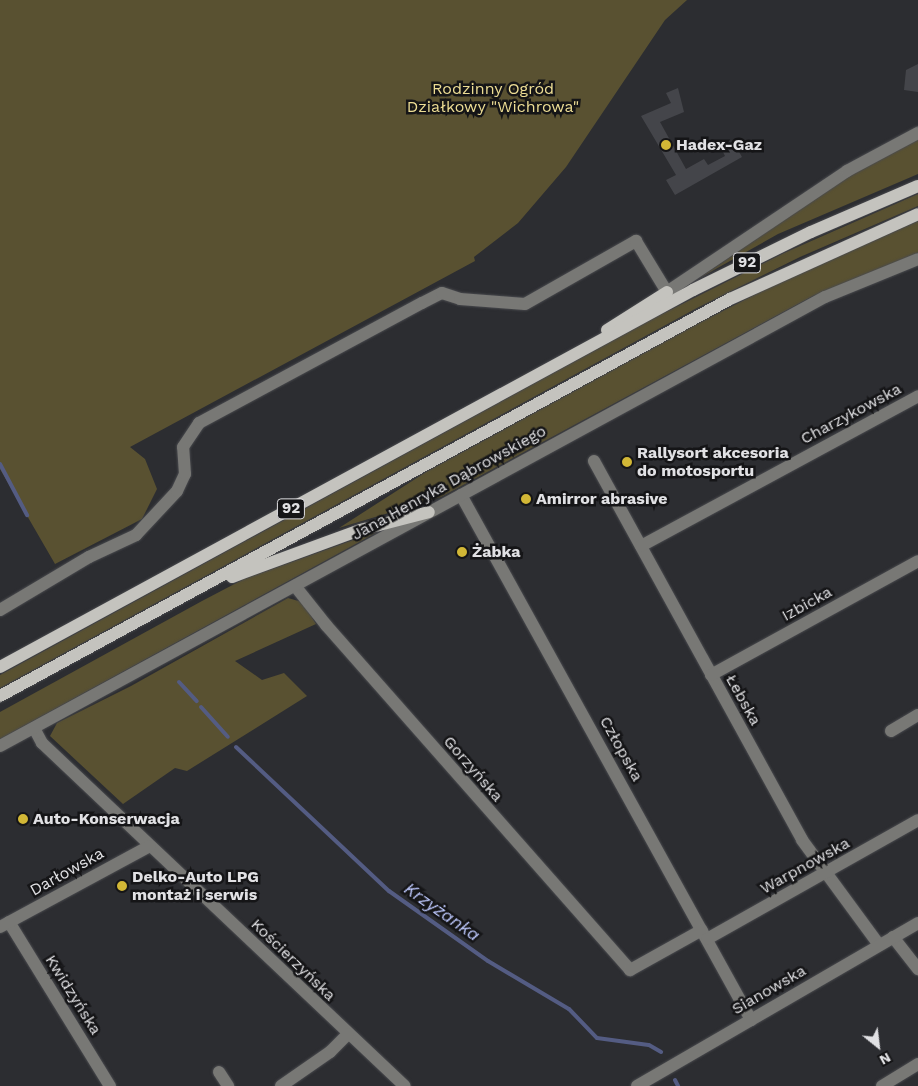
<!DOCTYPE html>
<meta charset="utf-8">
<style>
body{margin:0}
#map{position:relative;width:918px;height:1086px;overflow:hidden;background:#2c2d31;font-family:"Work Sans",sans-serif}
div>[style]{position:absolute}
.green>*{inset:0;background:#595131}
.stream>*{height:4px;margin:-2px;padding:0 2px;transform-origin:2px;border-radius:2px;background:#545c83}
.building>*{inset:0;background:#44454a}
.roads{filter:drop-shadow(0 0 1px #494a4e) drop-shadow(0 0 1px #494a4e)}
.minor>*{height:12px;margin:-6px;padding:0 6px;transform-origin:6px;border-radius:6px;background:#787875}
.major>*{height:12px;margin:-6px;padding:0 6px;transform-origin:6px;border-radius:6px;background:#c4c3be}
.dots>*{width:14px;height:14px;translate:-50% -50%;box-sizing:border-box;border:2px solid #151517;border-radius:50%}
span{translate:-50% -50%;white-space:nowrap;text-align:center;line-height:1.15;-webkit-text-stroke:5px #151517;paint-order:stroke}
.shield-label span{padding:1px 4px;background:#151517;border:1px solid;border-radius:4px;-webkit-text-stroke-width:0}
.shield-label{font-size:15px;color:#e1e1e4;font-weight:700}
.park-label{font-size:16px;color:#eddd94}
.poi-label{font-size:16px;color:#e1e1e4;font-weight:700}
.left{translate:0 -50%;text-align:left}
.street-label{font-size:16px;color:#e1e1e4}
.water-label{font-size:18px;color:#bdc8fd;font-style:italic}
.north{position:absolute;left:853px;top:1021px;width:50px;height:50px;-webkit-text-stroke:4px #151517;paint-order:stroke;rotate:151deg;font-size:14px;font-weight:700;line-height:20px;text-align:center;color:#e1e1e4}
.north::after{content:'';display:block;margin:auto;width:18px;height:22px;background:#e1e1e4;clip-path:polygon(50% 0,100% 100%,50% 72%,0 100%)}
</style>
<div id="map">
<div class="green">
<i style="clip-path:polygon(0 0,687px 0,665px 20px,566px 167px,518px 223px,474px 257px,475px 261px,130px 447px,145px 459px,157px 489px,142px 519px,55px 564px,0 469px)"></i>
<i style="clip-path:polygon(918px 138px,918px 174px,778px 234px,698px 279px,843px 179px)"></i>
<i style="clip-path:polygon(918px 194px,918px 206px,800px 257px,697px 308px,0 688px,0 675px,658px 316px,784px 253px)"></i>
<i style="clip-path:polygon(918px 221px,918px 253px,813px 296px,441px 497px,339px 528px,426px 472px,699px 323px,782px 281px)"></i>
<i style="clip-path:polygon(381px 530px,363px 540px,0 739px,0 712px,202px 601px,244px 579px)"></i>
<i style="clip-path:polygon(288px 598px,302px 602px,316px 624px,235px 661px,262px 680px,284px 673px,307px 696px,187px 771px,175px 768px,123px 804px,50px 736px,57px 723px,131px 686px)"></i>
</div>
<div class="stream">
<i style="left:0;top:464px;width:58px;rotate:62.1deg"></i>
<i style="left:179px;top:682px;width:26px;rotate:47deg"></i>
<i style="left:201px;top:707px;width:40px;rotate:48deg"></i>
<i style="left:236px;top:747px;width:210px;rotate:43.3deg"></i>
<i style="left:389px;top:891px;width:121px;rotate:35.3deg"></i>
<i style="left:488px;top:961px;width:94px;rotate:30.7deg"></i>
<i style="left:569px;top:1009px;width:40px;rotate:46deg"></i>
<i style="left:597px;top:1038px;width:52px;rotate:7.7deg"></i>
<i style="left:649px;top:1045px;width:14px;rotate:30deg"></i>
<i style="left:675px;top:1080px;width:7px;rotate:63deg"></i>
</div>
<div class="building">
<i style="clip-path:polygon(918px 64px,918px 92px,904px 90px,906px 70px)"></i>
<i style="clip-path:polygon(678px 88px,684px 112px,660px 122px,686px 169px,704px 159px,708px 165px,725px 156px,721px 148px,733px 141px,742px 157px,675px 195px,666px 180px,676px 175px,641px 116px,671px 103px,666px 93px)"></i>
</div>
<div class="roads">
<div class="minor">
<i style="left:594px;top:461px;width:432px;rotate:61.2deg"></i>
<i style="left:802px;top:840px;width:130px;rotate:53.7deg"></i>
<i style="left:461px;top:495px;width:600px;rotate:61.08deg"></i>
<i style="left:641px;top:546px;width:315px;rotate:-28.4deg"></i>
<i style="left:295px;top:586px;width:50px;rotate:51.5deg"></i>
<i style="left:326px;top:625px;width:460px;rotate:48.6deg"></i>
<i style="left:630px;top:970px;width:82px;rotate:-29.1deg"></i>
<i style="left:0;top:610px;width:104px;rotate:-30.8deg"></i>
<i style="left:89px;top:557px;width:52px;rotate:-25.1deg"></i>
<i style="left:136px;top:535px;width:60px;rotate:-47deg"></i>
<i style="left:177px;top:491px;width:19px;rotate:-65deg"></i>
<i style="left:185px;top:474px;width:27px;rotate:-94deg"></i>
<i style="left:183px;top:447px;width:29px;rotate:-56deg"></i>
<i style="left:199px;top:423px;width:253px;rotate:-28.3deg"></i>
<i style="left:422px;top:303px;width:22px;rotate:-27deg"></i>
<i style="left:442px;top:293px;width:19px;rotate:18deg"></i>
<i style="left:460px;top:299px;width:65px;rotate:4.4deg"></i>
<i style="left:525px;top:304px;width:128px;rotate:-29.6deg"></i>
<i style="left:636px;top:241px;width:60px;rotate:58.7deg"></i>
<i style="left:667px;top:292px;width:217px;rotate:-33.9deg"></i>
<i style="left:847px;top:171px;width:81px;rotate:-28.2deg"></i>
<i style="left:711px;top:675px;width:236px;rotate:-28.8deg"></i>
<i style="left:34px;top:728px;width:17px;rotate:62deg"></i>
<i style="left:42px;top:743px;width:499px;rotate:43.4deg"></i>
<i style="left:891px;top:731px;width:31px;rotate:-31deg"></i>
<i style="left:0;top:746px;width:939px;rotate:-28.56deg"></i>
<i style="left:825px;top:297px;width:100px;rotate:-22.2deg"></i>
<i style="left:9px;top:922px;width:193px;rotate:58.4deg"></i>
<i style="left:0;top:927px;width:170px;rotate:-28.4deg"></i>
<i style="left:893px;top:937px;width:41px;rotate:52deg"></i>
<i style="left:707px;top:939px;width:242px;rotate:-29.4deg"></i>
<i style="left:219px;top:1072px;width:17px;rotate:57deg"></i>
<i style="left:281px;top:1086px;width:60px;rotate:-34.8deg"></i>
<i style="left:330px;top:1052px;width:25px;rotate:-45deg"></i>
<i style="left:637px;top:1086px;width:325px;rotate:-30.1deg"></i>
<i style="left:882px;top:1086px;width:42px;rotate:-31.4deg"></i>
</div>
<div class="major">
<i style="left:607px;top:330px;width:71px;rotate:-32.3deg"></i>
<i style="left:232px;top:577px;width:136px;rotate:-20.2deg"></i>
<i style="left:360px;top:530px;width:71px;rotate:-14.6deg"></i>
<i style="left:0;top:667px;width:789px;rotate:-28.55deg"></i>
<i style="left:693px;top:290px;width:131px;rotate:-26.2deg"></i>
<i style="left:811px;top:232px;width:116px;rotate:-23.3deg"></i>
<i style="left:0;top:696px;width:831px;rotate:-28.54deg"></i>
<i style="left:730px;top:299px;width:206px;rotate:-24.3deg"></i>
</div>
</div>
<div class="dots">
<i style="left:666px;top:145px;background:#d2b736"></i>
<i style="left:627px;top:462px;background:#d2b736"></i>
<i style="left:526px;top:499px;background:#d2b736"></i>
<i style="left:462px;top:552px;background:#d2b736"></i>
<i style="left:23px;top:819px;background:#d2b736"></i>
<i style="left:122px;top:886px;background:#d2b736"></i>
</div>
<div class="shield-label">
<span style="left:747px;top:263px">92</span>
<span style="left:291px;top:509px">92</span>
</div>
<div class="park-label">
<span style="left:493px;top:98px">Rodzinny Ogród<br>Działkowy "Wichrowa"</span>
</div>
<div class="poi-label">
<span class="left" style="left:676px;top:145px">Hadex-Gaz</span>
<span class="left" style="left:637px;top:462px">Rallysort akcesoria<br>do motosportu</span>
<span class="left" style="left:536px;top:499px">Amirror abrasive</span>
<span class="left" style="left:472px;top:552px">Żabka</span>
<span class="left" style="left:33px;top:819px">Auto-Konserwacja</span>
<span class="left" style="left:132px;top:886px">Delko-Auto LPG<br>montaż i serwis</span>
</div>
<div class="street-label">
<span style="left:851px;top:414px;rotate:-28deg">Charzykowska</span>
<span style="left:449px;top:483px;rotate:-29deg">Jana Henryka Dąbrowskiego</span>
<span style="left:807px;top:604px;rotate:-29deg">Izbicka</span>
<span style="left:743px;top:700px;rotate:61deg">Łebska</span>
<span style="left:621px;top:749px;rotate:61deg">Człopska</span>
<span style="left:473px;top:769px;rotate:49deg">Gorzyńska</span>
<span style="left:805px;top:866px;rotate:-29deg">Warpnowska</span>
<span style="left:67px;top:872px;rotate:-29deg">Darłowska</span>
<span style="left:293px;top:960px;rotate:44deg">Kościerzyńska</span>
<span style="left:769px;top:990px;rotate:-30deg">Sianowska</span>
<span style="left:73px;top:995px;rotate:58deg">Kwidzyńska</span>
</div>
<div class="water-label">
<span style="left:442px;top:912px;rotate:35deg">Krzyżanka</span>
</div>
<div class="north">N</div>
</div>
